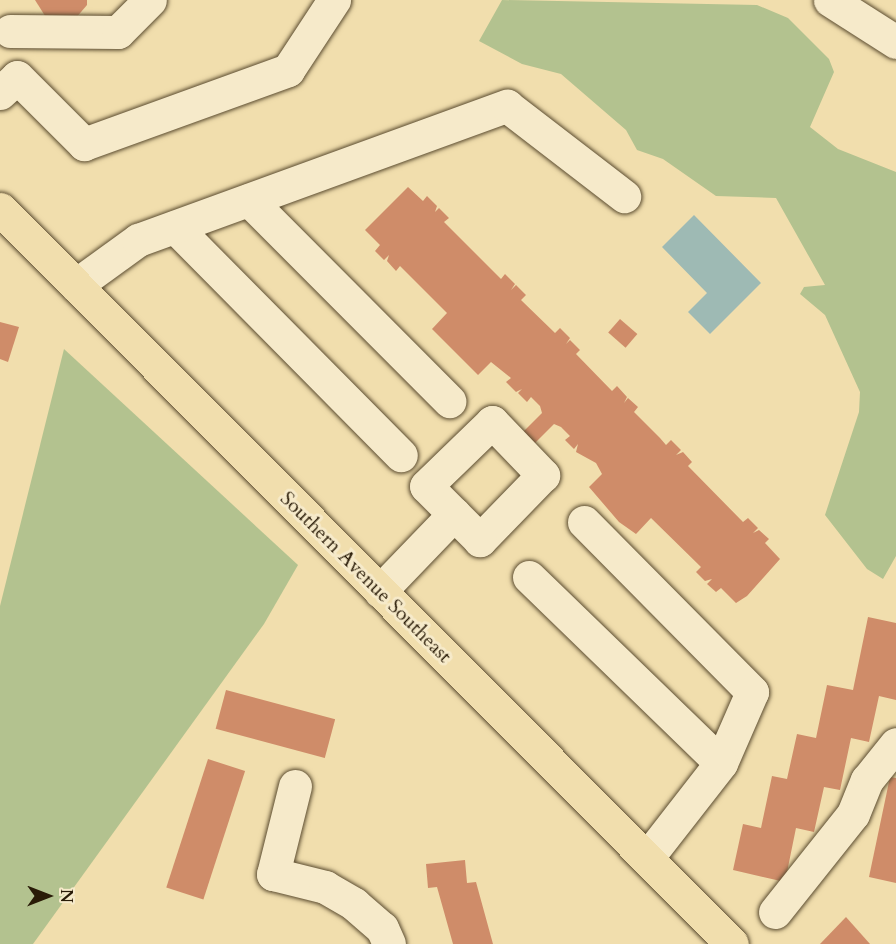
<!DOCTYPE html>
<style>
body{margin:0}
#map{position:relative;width:896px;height:944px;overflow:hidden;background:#f1dead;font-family:Cardo,serif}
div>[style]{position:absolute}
.green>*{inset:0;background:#b3c28f}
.water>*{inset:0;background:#9ebab4}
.building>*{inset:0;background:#cf8c69;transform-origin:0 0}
.roads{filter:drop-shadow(0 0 2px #5b4c30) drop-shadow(0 0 2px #5b4c30)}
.minor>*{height:33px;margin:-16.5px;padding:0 16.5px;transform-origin:16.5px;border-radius:16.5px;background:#f6eaca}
.major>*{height:33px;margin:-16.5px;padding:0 16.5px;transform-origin:16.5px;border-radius:16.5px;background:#f1dead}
span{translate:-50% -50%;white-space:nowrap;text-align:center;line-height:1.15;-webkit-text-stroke:6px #f6eaca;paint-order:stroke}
.street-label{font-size:20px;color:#291b07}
.north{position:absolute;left:18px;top:866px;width:60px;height:60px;-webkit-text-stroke:4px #f6eaca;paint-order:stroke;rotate:90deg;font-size:16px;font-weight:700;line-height:24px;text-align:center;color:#291b07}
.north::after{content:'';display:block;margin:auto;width:21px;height:27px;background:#291b07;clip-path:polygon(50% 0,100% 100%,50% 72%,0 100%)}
</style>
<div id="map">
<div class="green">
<i style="clip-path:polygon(502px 0,757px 5px,788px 18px,829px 59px,834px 72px,810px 127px,838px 149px,896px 172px,896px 556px,883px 579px,867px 569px,825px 515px,859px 412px,860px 392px,825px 315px,800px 294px,804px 287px,825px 285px,776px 198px,716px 196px,663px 159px,637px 150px,626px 130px,561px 74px,522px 64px,479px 41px)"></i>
<i style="clip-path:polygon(64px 349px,298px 565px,264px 624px,33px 944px,0 944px,0 606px)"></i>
</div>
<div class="water">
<i style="clip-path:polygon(694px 215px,761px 283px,710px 334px,688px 312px,707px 293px,662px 247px)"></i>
</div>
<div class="building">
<i style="clip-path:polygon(35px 0,87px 0,87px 5px,75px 19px,47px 19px)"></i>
<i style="clip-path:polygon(408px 187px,423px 201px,427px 196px,437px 206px,435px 212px,439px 208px,449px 218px,444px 222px,501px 279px,505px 274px,515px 284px,511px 290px,516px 285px,526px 295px,521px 300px,555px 333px,560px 328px,570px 338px,566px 344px,570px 340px,580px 350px,576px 354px,612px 391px,617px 386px,627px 397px,624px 403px,628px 398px,638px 407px,634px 412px,660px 438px,666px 445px,671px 440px,681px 450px,676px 455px,683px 452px,692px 462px,688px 466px,743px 522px,748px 518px,758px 528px,753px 533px,759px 530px,769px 539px,765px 543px,780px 559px,747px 596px,736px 603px,721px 588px,716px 592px,707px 584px,712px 579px,705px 581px,696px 572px,701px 567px,651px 518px,636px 534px,619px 522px,589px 487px,602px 474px,596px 463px,576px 452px,578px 444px,574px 449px,565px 440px,570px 436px,561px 427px,554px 424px,530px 448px,519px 436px,542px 413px,540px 406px,531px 397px,527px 402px,518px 393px,522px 389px,516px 392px,506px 382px,511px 378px,491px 362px,478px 375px,432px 329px,447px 313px,400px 266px,396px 271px,387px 261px,389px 255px,384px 260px,375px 251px,380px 245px,365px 230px)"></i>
<i style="left:620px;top:319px;width:23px;height:18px;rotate:41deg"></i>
<i style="clip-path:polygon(0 322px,19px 327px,8px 362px,0 359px)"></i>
<i style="clip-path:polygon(868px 617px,896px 623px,896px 700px,879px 696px,869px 742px,851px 738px,840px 790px,824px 787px,814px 832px,796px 828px,785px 882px,733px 870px,743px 824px,761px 828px,772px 776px,787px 779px,797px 734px,816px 738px,827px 685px,853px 690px)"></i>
<i style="left:226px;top:690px;width:113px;height:40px;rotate:15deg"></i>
<i style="left:208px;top:759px;width:39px;height:135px;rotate:18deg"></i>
<i style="clip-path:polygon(890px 777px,896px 778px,896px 883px,869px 877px)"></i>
<i style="clip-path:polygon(465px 860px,467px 883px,476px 882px,493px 944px,453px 944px,437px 887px,428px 888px,426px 864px)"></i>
<i style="clip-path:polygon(846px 917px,870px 944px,820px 944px)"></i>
</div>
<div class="roads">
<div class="minor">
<i style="left:830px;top:0;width:78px;rotate:32.5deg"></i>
<i style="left:10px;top:31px;width:108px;rotate:0.5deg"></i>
<i style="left:118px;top:32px;width:45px;rotate:-45deg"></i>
<i style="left:0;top:93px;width:23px;rotate:-43deg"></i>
<i style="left:17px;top:77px;width:95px;rotate:45deg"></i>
<i style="left:84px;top:144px;width:217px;rotate:-19.9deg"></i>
<i style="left:288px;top:70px;width:84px;rotate:-56.7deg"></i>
<i style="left:249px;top:200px;width:284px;rotate:45.1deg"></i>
<i style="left:175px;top:227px;width:321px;rotate:45.3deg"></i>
<i style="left:76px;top:285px;width:77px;rotate:-36deg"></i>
<i style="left:138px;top:240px;width:393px;rotate:-20deg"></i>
<i style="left:507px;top:106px;width:148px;rotate:37.6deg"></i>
<i style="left:492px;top:422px;width:74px;rotate:46.1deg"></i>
<i style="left:543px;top:475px;width:91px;rotate:134.1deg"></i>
<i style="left:480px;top:540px;width:76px;rotate:-135deg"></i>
<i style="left:426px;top:486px;width:92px;rotate:-44.1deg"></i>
<i style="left:584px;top:522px;width:239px;rotate:45.3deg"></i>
<i style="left:752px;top:692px;width:77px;rotate:113.6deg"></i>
<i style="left:529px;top:577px;width:267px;rotate:44.1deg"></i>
<i style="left:721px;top:763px;width:120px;rotate:127.9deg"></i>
<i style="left:380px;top:591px;width:107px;rotate:-46.1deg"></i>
<i style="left:295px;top:786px;width:91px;rotate:104deg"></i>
<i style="left:273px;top:874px;width:54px;rotate:14deg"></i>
<i style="left:325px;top:887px;width:34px;rotate:30deg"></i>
<i style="left:354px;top:904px;width:37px;rotate:41deg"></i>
<i style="left:382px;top:928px;width:17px;rotate:66deg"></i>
<i style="left:775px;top:912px;width:125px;rotate:-51.5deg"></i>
<i style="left:853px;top:814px;width:37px;rotate:-68deg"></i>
<i style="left:867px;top:780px;width:46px;rotate:-51.1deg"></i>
</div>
<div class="major">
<i style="left:0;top:209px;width:1037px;rotate:45.12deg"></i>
</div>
</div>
<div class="street-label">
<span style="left:366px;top:577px;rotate:45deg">Southern Avenue Southeast</span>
</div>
<div class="north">N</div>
</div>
